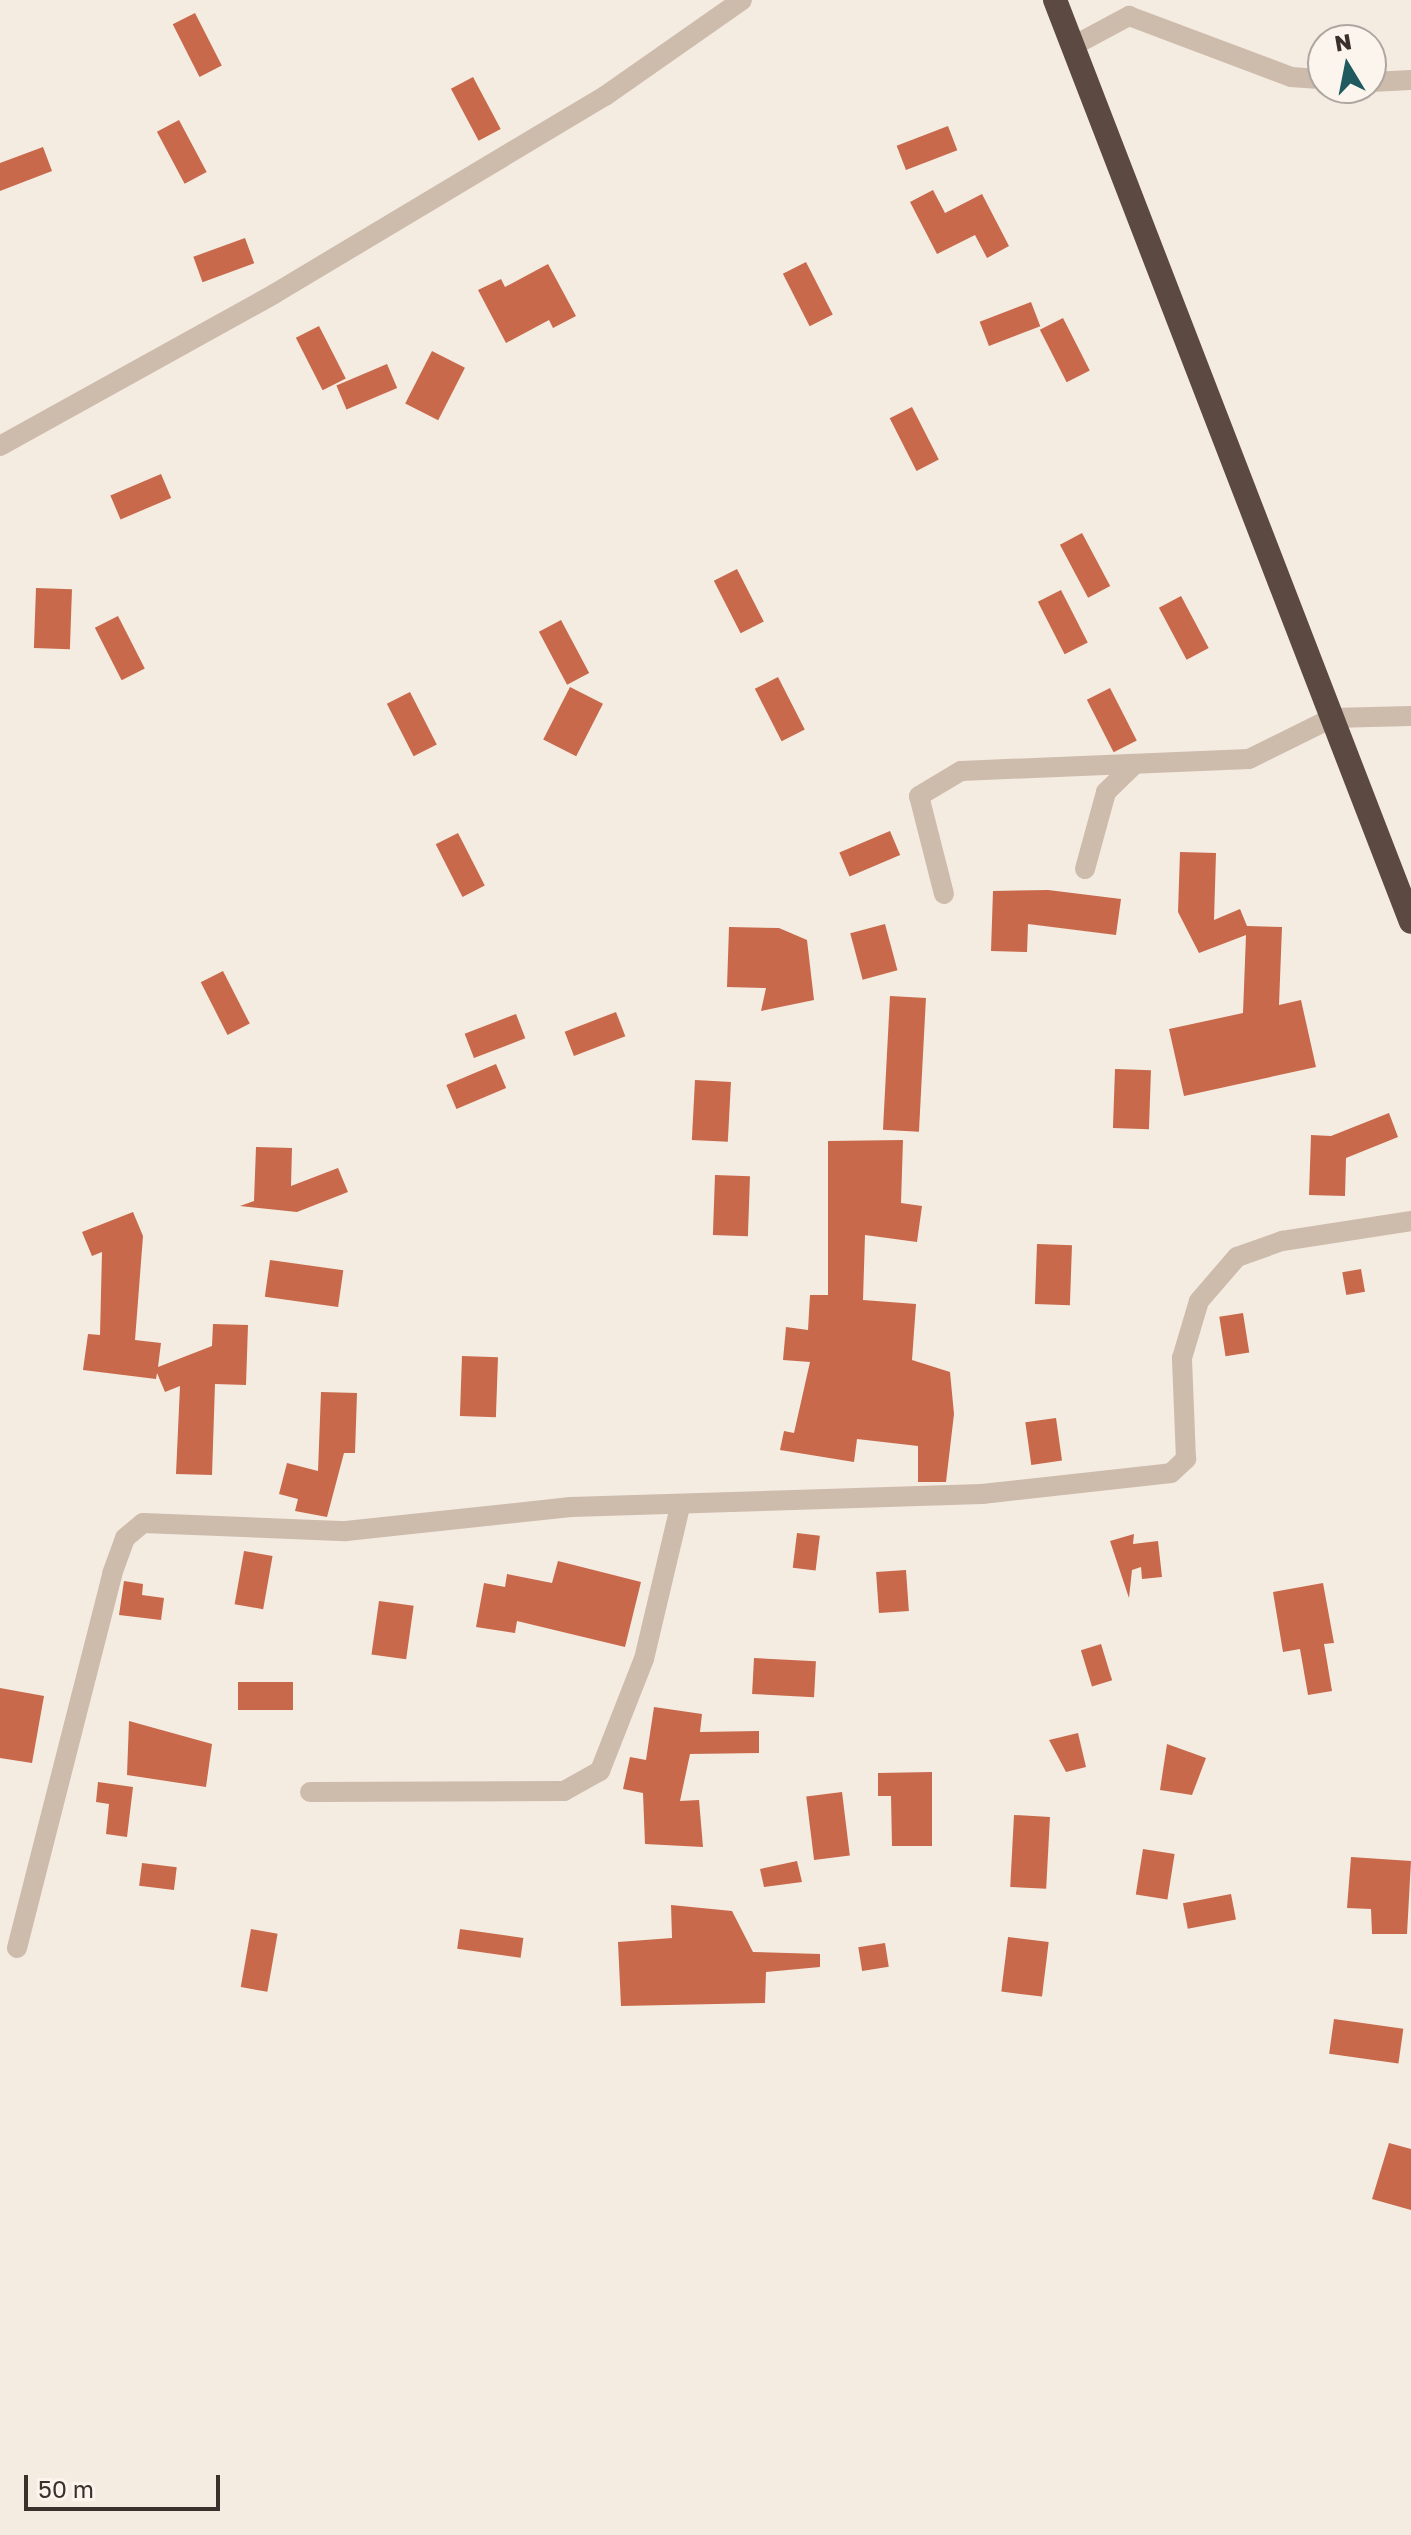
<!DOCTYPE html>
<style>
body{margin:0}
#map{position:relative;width:1411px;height:2535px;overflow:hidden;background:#f4ebe1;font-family:"Golos Text",sans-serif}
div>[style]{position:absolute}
.building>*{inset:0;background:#c8694b;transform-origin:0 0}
.minor>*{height:20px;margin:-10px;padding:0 10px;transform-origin:10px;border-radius:10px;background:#cdbbac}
.highway>*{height:24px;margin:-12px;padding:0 12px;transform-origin:12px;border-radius:12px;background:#5c4a42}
span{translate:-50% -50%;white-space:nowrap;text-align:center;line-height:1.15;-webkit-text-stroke:6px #fbf5ee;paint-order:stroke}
.north{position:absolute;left:1307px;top:24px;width:80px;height:80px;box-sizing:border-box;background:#fbf5ee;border:2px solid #aea6a0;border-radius:50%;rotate:350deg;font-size:22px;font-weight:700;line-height:32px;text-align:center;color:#3b302b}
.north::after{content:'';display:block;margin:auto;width:28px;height:36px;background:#1f5a5e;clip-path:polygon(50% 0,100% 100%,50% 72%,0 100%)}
.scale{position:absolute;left:24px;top:2475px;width:196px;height:36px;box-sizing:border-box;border:4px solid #3b302b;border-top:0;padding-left:10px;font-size:24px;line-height:28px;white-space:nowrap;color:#3b302b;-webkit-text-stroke:6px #fbf5ee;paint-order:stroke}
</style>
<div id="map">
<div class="building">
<i style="left:195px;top:13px;width:59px;height:25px;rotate:63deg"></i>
<i style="left:473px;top:77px;width:59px;height:25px;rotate:62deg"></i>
<i style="left:179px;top:120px;width:59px;height:25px;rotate:62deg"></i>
<i style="left:948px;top:126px;width:26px;height:55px;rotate:69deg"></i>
<i style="clip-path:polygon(43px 147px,52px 171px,0 191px,0 163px)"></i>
<i style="clip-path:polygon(933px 190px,945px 213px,982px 194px,1009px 246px,987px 258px,975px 235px,937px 254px,910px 202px)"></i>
<i style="left:245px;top:238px;width:27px;height:55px;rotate:70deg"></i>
<i style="left:806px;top:262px;width:59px;height:26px;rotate:63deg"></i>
<i style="clip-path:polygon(548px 264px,576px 316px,553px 328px,549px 320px,506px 343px,478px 290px,501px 279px,505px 287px)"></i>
<i style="left:1031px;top:302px;width:26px;height:55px;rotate:69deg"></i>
<i style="left:1063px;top:318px;width:59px;height:26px;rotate:63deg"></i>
<i style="left:319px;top:326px;width:59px;height:26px;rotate:63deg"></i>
<i style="left:432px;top:351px;width:37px;height:59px;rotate:27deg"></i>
<i style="left:387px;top:364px;width:26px;height:55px;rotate:67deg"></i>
<i style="left:912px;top:407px;width:59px;height:25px;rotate:63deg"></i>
<i style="left:161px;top:474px;width:26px;height:55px;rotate:67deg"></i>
<i style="left:1082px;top:533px;width:60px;height:25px;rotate:62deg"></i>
<i style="left:737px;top:569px;width:59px;height:26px;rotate:63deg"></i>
<i style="left:36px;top:588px;width:36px;height:60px;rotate:2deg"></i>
<i style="left:1061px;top:590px;width:59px;height:26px;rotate:63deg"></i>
<i style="left:1181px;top:596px;width:59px;height:25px;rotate:62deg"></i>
<i style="left:118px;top:616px;width:59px;height:26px;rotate:63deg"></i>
<i style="left:561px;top:620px;width:60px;height:25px;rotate:62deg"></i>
<i style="left:778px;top:677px;width:59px;height:26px;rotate:63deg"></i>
<i style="left:570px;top:687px;width:37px;height:59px;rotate:27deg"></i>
<i style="left:1110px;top:688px;width:59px;height:26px;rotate:63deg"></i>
<i style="left:410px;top:692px;width:59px;height:26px;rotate:63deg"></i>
<i style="left:890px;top:831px;width:26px;height:55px;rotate:67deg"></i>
<i style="left:458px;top:833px;width:59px;height:25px;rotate:63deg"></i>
<i style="clip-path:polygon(1180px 852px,1216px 853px,1214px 920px,1240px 909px,1247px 926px,1282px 927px,1279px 1005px,1301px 1000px,1316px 1067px,1184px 1096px,1169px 1029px,1243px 1013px,1246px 935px,1199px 953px,1178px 912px)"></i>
<i style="clip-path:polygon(1048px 890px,1121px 899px,1116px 935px,1028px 924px,1027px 952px,991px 951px,993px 891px)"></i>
<i style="left:885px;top:924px;width:48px;height:36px;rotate:75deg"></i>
<i style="clip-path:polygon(729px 927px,779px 928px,807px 940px,814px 1000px,761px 1011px,766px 988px,727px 987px)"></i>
<i style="left:223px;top:971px;width:59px;height:25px;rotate:63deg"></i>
<i style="left:890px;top:996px;width:36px;height:134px;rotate:3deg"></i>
<i style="left:616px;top:1012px;width:26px;height:55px;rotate:69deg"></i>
<i style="left:516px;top:1014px;width:26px;height:55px;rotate:69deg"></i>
<i style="left:496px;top:1064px;width:26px;height:54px;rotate:67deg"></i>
<i style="left:1115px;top:1069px;width:36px;height:59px;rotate:2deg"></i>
<i style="left:695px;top:1080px;width:36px;height:60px;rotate:3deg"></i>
<i style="clip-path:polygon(1389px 1113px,1398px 1137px,1346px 1158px,1345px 1196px,1309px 1195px,1311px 1135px,1331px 1136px)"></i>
<i style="clip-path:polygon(903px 1140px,901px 1203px,922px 1206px,917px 1242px,865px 1235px,863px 1300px,916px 1304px,912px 1360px,950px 1372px,954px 1414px,946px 1482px,918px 1482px,918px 1446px,857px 1439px,854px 1462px,780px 1450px,784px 1431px,794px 1433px,810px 1362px,783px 1360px,786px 1327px,808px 1330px,810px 1295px,828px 1295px,828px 1141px)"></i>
<i style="clip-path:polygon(256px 1147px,292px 1148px,291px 1186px,338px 1168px,348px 1192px,297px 1212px,240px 1206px,254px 1201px)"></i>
<i style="left:715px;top:1175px;width:35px;height:60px;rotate:2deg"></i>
<i style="clip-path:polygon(133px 1212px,143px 1236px,135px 1340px,161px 1343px,158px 1367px,212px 1346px,213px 1324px,248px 1325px,246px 1385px,215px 1384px,212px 1475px,176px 1474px,180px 1386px,165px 1392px,157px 1373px,156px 1379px,83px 1370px,88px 1334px,100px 1335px,102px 1252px,92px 1256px,82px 1232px)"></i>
<i style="left:1037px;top:1244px;width:35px;height:60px;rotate:2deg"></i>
<i style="left:270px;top:1260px;width:74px;height:37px;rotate:8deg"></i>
<i style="left:1361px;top:1269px;width:23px;height:19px;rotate:80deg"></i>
<i style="left:1243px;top:1313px;width:40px;height:24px;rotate:81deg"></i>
<i style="left:462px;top:1356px;width:36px;height:60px;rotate:2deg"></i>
<i style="clip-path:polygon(321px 1392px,357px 1393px,355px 1453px,344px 1453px,327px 1517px,295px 1511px,298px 1499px,279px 1494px,287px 1463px,318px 1471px)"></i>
<i style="left:1056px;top:1418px;width:43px;height:31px;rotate:82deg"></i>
<i style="left:797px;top:1533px;width:23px;height:35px;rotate:7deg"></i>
<i style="clip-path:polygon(1134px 1534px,1133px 1544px,1158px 1541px,1162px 1577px,1142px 1579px,1141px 1567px,1132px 1570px,1129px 1598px,1110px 1541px)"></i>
<i style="left:244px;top:1551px;width:29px;height:54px;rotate:10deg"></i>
<i style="clip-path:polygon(558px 1561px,641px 1582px,625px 1647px,517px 1621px,515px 1633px,476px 1627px,484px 1583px,505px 1587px,507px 1574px,552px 1583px)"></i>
<i style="left:906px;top:1570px;width:41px;height:30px;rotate:86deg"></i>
<i style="clip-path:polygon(124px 1581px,143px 1584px,142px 1595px,164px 1598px,161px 1620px,119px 1615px)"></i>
<i style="clip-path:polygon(1323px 1583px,1334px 1643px,1324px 1644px,1332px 1691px,1308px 1695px,1300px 1649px,1283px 1652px,1273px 1592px)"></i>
<i style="left:379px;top:1601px;width:35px;height:54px;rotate:8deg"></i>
<i style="left:1101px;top:1644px;width:38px;height:21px;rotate:73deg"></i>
<i style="left:754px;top:1658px;width:62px;height:36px;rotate:3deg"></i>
<i style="left:238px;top:1682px;width:55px;height:28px"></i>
<i style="clip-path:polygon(0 1688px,44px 1696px,32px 1763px,0 1758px)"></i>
<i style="clip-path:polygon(654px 1707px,702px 1714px,700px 1732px,759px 1731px,759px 1753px,690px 1754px,680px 1801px,699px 1800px,703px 1847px,645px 1844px,643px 1793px,623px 1789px,630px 1757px,646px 1760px)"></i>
<i style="clip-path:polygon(129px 1721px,212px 1744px,206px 1787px,127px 1775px)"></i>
<i style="clip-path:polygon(1078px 1733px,1086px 1767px,1066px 1772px,1049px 1740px)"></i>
<i style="clip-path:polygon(1167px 1744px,1206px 1758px,1192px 1795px,1160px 1790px)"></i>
<i style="clip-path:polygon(932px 1772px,932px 1846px,892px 1846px,891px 1796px,878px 1796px,878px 1773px)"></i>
<i style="clip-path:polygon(98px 1782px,133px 1787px,127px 1837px,106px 1834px,109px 1804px,96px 1802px)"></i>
<i style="left:842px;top:1792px;width:64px;height:36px;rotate:83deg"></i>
<i style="left:1014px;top:1815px;width:36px;height:72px;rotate:3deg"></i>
<i style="left:1143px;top:1849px;width:32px;height:46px;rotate:9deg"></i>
<i style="clip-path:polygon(1351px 1857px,1411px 1861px,1407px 1934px,1372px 1934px,1371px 1909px,1347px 1908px)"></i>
<i style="clip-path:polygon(797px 1861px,802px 1882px,764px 1887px,760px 1869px)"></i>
<i style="left:142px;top:1863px;width:35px;height:23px;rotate:7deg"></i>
<i style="left:1231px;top:1894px;width:26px;height:49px;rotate:79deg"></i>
<i style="clip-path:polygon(671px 1905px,732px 1911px,753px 1952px,820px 1954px,820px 1967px,766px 1972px,765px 2003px,621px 2006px,618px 1942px,672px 1938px)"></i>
<i style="left:251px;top:1929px;width:27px;height:59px;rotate:10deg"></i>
<i style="left:460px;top:1929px;width:64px;height:20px;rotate:8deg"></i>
<i style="left:1008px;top:1937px;width:41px;height:55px;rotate:7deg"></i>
<i style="left:885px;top:1943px;width:24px;height:27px;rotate:81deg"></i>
<i style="left:1334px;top:2019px;width:70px;height:35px;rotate:8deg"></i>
<i style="clip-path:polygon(1389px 2143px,1411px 2149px,1411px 2210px,1372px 2199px)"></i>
</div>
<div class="minor">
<i style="left:1073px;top:46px;width:64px;rotate:-28.2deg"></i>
<i style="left:1129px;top:16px;width:173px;rotate:20.6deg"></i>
<i style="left:1291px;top:77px;width:32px;rotate:4deg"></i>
<i style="left:1371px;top:82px;width:40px;rotate:-2.9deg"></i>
<i style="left:0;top:446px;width:313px;rotate:-29deg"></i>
<i style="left:274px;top:294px;width:386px;rotate:-30.9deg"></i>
<i style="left:605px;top:96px;width:167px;rotate:-35deg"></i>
<i style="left:1085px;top:869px;width:80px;rotate:-74.7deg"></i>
<i style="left:1106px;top:792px;width:39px;rotate:-44deg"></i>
<i style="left:944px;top:894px;width:101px;rotate:-104.3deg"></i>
<i style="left:919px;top:796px;width:49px;rotate:-30.8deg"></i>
<i style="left:961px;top:771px;width:288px;rotate:-2.4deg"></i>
<i style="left:1249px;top:759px;width:93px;rotate:-26.3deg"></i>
<i style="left:1332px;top:718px;width:79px;rotate:-1.5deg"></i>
<i style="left:310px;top:1792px;width:254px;rotate:-0.2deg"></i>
<i style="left:564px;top:1791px;width:41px;rotate:-29.1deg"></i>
<i style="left:600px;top:1771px;width:120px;rotate:-68.6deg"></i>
<i style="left:644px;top:1659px;width:156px;rotate:-76.7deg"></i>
<i style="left:17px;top:1948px;width:386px;rotate:-75.7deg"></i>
<i style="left:112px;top:1574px;width:38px;rotate:-70deg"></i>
<i style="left:125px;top:1538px;width:23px;rotate:-40deg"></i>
<i style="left:143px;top:1523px;width:203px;rotate:2.3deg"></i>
<i style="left:346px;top:1531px;width:226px;rotate:-6.1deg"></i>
<i style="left:571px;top:1507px;width:411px;rotate:-1.8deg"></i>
<i style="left:982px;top:1494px;width:190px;rotate:-6.3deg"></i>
<i style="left:1171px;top:1473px;width:21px;rotate:-43deg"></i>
<i style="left:1186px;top:1459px;width:101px;rotate:-92.3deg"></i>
<i style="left:1182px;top:1358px;width:59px;rotate:-73.4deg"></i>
<i style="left:1199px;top:1301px;width:58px;rotate:-49.2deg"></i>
<i style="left:1237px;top:1257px;width:48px;rotate:-19.6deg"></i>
<i style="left:1282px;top:1241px;width:131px;rotate:-8.8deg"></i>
</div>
<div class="highway">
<i style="left:1055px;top:0;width:988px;rotate:68.89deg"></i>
</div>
<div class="north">N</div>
<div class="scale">50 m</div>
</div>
